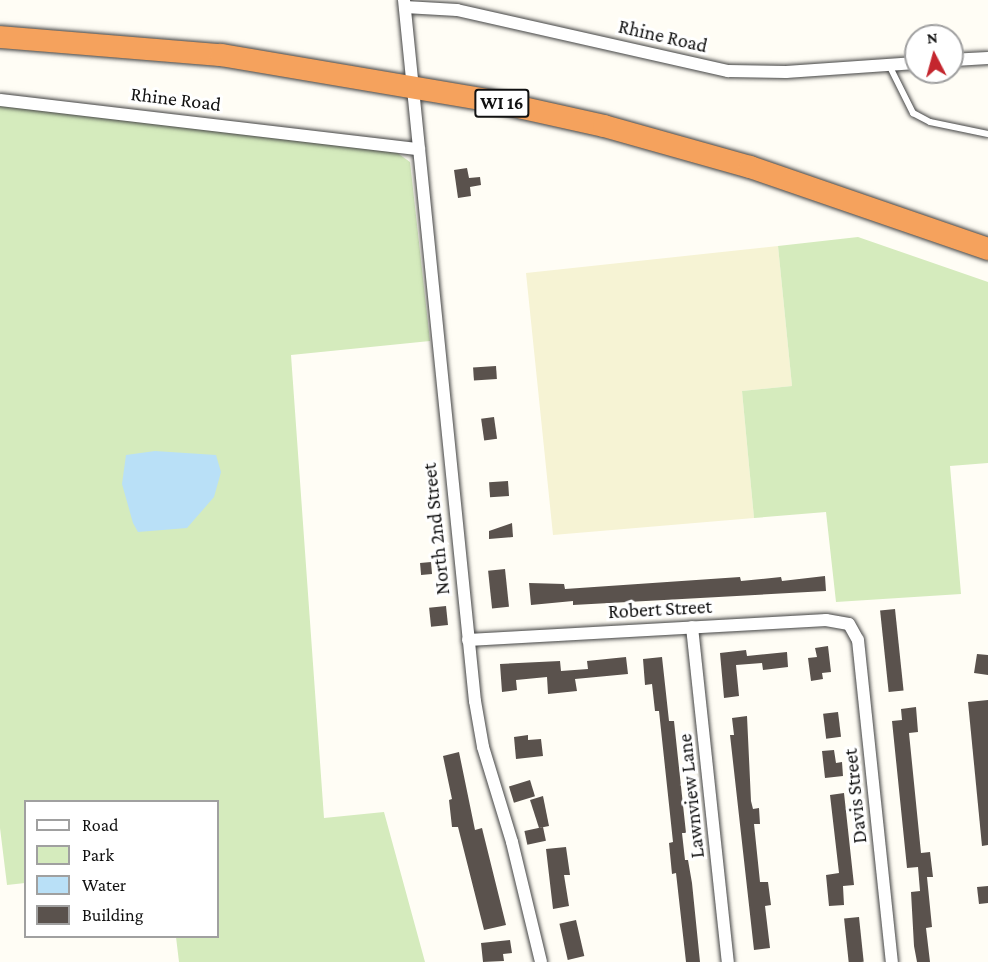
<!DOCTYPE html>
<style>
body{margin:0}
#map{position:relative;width:988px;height:962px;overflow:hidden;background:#fffdf5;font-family:"Crimson Pro",serif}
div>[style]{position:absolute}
.farmland>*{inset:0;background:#f6f3d4}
.green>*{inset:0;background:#d5ebbd}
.water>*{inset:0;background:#b9e0f7}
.building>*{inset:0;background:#5a524d;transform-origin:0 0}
.roads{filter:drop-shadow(0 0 2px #444) drop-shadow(0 0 2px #444)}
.lane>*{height:6px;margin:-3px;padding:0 3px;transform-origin:3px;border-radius:3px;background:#fff}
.street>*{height:12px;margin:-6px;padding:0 6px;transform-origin:6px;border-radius:6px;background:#fff}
.highway>*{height:22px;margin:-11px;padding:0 11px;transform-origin:11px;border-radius:11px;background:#f5a25d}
span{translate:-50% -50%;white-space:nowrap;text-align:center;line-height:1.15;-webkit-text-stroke:6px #fff;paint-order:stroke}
.shield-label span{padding:2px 4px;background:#fff;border:2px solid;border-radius:4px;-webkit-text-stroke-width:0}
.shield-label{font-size:18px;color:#111;font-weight:700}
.street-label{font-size:20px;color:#111}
.legend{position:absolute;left:24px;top:800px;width:195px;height:138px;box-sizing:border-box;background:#fff;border:2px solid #a0a0a0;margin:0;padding:8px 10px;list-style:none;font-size:18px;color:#111}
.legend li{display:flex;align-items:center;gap:12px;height:30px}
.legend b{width:30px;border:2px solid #a0a0a0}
.north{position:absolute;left:904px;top:24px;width:60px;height:60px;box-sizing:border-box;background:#fff;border:2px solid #a0a0a0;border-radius:50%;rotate:354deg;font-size:16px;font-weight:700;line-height:24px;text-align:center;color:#111}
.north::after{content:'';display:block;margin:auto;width:21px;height:27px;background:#c4262e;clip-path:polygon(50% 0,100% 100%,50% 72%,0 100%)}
</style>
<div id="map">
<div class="farmland">
<i style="clip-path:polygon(778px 246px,792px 386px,742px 391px,754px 518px,553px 535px,526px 273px)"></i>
</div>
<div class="green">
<i style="clip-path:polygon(0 104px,396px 152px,410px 162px,430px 341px,291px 355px,324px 818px,384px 812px,425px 962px,179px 962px,176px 937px,218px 936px,218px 802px,26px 802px,25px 883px,7px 885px,0 828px)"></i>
<i style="clip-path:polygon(858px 237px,988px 282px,988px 463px,950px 466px,961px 594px,836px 602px,826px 512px,754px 518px,742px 391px,792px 386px,778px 246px)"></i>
</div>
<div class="water">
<i style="clip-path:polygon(155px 451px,216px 455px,221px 472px,214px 497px,187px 528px,138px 532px,133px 523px,122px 484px,126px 455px)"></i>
</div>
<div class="building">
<i style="clip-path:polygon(467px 168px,469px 178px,480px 177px,481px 185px,470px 187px,471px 196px,458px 198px,454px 170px)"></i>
<i style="left:496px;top:366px;width:13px;height:23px;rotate:86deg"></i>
<i style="left:494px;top:417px;width:22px;height:13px;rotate:82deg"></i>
<i style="left:508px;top:481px;width:15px;height:19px;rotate:86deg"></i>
<i style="clip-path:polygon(512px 523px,513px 537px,489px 539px,489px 531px)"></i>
<i style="left:431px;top:562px;width:12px;height:11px;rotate:85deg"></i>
<i style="left:505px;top:569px;width:38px;height:17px;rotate:84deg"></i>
<i style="clip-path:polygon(825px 576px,826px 591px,573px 605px,573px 601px,531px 605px,529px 583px,564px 584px,565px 589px,740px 577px,741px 581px,781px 577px,782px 581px)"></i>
<i style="left:446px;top:606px;width:19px;height:17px;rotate:84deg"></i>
<i style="left:895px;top:609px;width:82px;height:15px;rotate:84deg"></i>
<i style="clip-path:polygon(828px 646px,831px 672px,822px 673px,823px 679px,811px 681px,808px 658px,817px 657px,815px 648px)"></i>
<i style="clip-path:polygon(746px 650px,747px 656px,787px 652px,788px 667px,763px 670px,762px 663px,736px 665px,739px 696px,724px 698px,720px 653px)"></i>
<i style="clip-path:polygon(977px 654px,988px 655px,988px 675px,974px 673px)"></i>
<i style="clip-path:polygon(626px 657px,628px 674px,575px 679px,577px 691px,548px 694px,547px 677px,516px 680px,517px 690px,502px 692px,500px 664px,560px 661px,561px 671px,588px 669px,587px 661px)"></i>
<i style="clip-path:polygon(662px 657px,669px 721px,674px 721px,686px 833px,682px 833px,685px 860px,688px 860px,692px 883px,700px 962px,686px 962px,676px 873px,672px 874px,669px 843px,673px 842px,659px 711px,655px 711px,652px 684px,645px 685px,643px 659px)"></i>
<i style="clip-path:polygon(988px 700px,988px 845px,982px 846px,968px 702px)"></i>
<i style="clip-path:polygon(916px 707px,918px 732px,909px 733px,921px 853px,930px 852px,933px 877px,927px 877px,932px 927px,926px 928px,930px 962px,917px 962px,914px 946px,911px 892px,920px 891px,918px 867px,907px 868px,892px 721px,902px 720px,901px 709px)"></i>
<i style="left:838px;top:712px;width:25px;height:15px;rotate:83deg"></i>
<i style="clip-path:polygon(747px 716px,751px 801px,753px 809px,759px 808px,760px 824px,754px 824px,760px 882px,768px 882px,771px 905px,765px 906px,770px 948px,754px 950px,730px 735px,734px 735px,732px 718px)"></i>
<i style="clip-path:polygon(528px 735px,528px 740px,541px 739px,543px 756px,516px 759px,514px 737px)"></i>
<i style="clip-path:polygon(834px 750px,836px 763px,842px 762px,843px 776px,825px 778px,822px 751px)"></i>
<i style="clip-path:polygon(459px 752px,475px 830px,482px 828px,506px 925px,484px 930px,458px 827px,452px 827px,449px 800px,452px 799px,443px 756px)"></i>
<i style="left:530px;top:780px;width:17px;height:22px;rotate:73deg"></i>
<i style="clip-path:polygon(844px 793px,854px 885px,843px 886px,844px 905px,829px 906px,826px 875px,839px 873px,830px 795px)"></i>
<i style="clip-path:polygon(543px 796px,549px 826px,539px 828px,530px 800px)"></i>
<i style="left:543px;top:827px;width:14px;height:19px;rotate:78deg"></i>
<i style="clip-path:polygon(566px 847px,570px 875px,564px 875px,569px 906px,553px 909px,546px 849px)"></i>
<i style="clip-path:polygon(988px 886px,988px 903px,979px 904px,977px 887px)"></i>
<i style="left:859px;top:917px;width:45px;height:15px;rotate:84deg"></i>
<i style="left:576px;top:920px;width:37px;height:17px;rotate:77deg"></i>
<i style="clip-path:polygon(510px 940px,512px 953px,503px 954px,504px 961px,483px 962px,481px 943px)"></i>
</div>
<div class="roads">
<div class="lane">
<i style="left:889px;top:65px;width:54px;rotate:63.4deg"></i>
<i style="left:913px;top:113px;width:19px;rotate:28deg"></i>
<i style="left:930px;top:122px;width:59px;rotate:11.7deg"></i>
</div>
<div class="street">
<i style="left:404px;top:0;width:705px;rotate:84.22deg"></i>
<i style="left:475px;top:701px;width:47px;rotate:80.1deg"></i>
<i style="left:483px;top:747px;width:99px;rotate:73deg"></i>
<i style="left:512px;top:842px;width:123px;rotate:76.4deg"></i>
<i style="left:405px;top:7px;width:52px;rotate:3.3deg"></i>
<i style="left:457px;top:10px;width:278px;rotate:12.7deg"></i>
<i style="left:728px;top:71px;width:58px;rotate:1deg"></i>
<i style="left:786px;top:72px;width:130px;rotate:-4deg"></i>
<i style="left:952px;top:60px;width:36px;rotate:-3deg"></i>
<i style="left:0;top:100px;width:422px;rotate:6.7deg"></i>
<i style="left:692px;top:627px;width:337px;rotate:83.9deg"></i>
<i style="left:468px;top:640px;width:359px;rotate:-3.2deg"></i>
<i style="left:826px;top:620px;width:23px;rotate:10deg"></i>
<i style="left:849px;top:624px;width:18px;rotate:61deg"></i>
<i style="left:858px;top:640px;width:324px;rotate:84deg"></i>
</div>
<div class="highway">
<i style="left:0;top:37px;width:222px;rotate:4.7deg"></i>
<i style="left:221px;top:55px;width:270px;rotate:9.6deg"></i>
<i style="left:487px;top:100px;width:120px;rotate:12.5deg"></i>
<i style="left:604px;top:126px;width:152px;rotate:15.7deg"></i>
<i style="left:750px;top:167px;width:252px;rotate:19deg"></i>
</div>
</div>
<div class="shield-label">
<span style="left:502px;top:103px">WI 16</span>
</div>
<div class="street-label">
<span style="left:663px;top:36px;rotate:13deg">Rhine Road</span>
<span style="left:176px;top:99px;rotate:7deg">Rhine Road</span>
<span style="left:436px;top:529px;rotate:-96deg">North 2nd Street</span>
<span style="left:660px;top:609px;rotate:-3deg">Robert Street</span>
<span style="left:691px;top:796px;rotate:-96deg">Lawnview Lane</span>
<span style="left:855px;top:796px;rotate:-96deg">Davis Street</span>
</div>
<ul class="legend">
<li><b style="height:8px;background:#fff"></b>Road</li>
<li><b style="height:16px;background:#d5ebbd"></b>Park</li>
<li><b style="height:16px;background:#b9e0f7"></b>Water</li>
<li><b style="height:16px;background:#5a524d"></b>Building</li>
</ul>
<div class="north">N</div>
</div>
